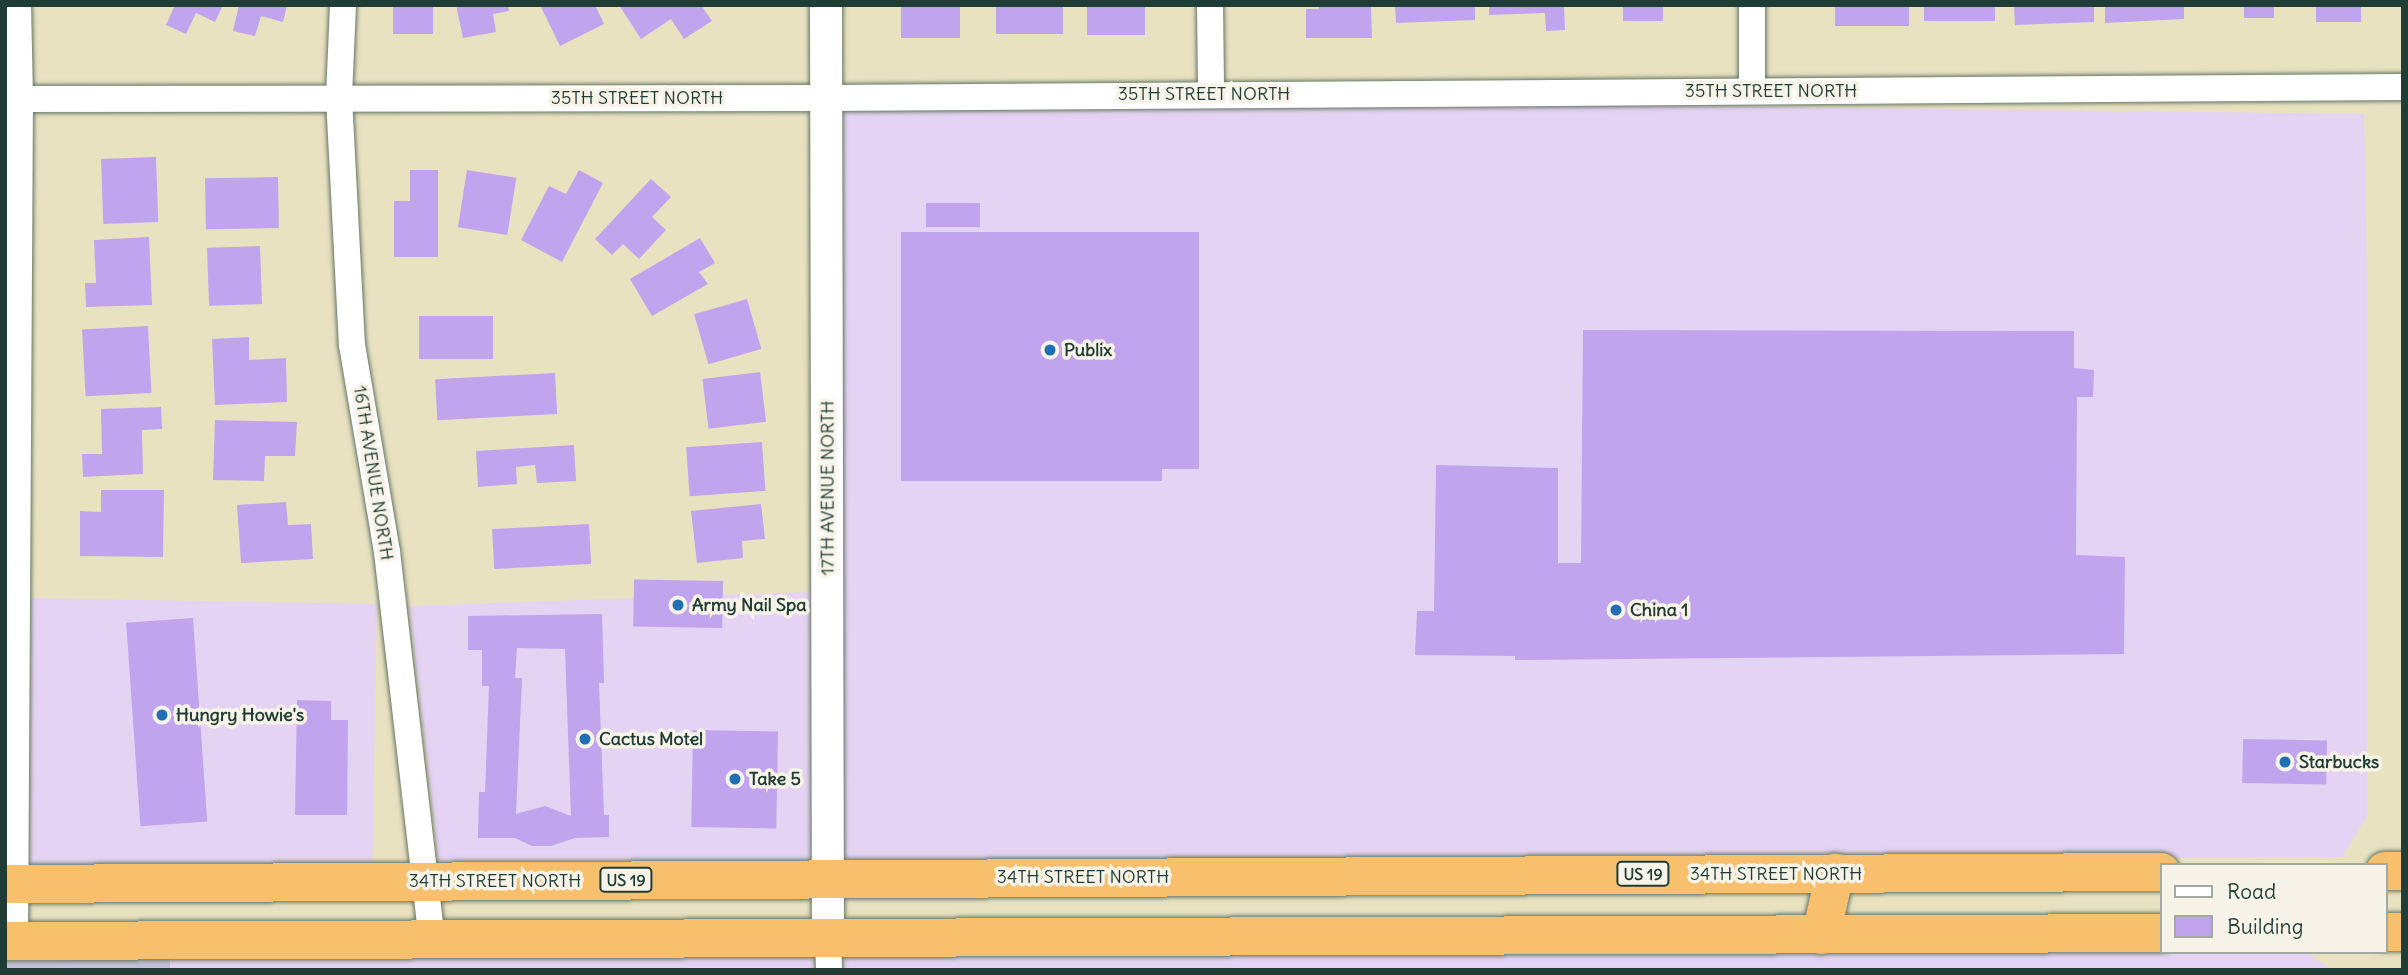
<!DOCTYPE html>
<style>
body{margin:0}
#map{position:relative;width:2408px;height:975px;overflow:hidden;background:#e8e2c1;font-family:Delius,sans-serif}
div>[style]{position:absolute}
.built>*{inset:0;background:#e4d3f2;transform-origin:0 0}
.industrial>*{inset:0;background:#c6c0da}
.building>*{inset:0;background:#c1a4ee;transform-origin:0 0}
.roads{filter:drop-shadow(0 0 2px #657765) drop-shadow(0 0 2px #657765)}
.minor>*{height:26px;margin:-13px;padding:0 13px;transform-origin:13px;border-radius:13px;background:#fff}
.tertiary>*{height:32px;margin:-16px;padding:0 16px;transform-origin:16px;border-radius:16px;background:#fff}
.trunk>*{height:38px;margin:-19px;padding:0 19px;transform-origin:19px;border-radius:19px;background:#f8bf6c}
.dots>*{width:19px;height:19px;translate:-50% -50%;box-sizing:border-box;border:4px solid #f7f3e8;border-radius:50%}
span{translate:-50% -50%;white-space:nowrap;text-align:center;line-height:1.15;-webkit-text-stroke:7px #f7f3e8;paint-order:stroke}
.shield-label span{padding:2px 5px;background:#f7f3e8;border:2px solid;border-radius:5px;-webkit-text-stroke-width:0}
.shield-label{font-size:16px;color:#1f3d34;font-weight:700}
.street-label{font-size:18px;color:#1f3d34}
.poi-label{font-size:18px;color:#1f3d34;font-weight:700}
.left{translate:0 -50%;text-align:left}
.frame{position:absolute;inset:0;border:7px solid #1f3d34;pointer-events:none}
.legend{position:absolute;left:2160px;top:863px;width:228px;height:91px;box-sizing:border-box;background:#f7f3e8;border:2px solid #a1aaa0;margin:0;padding:9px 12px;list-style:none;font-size:21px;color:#1f3d34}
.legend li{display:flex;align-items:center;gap:14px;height:35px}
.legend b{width:35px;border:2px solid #a1aaa0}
</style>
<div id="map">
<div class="built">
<i style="clip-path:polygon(1597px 105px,2364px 114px,2367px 281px,2367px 817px,2342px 857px,844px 864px,842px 111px)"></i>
<i style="clip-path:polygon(813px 544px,812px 865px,439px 865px,409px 606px,810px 592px)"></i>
<i style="left:32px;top:598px;width:345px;height:269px;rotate:1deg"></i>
<i style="clip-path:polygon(1265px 951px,2307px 952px,2331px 970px,844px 970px,844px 953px)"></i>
<i style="clip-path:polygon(813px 953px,813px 970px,170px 970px,170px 959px)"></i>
</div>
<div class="industrial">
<i style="clip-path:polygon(170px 959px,170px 970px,5px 970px,5px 961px)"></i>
</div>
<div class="building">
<i style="clip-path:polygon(175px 5px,223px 5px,215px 22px,196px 13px,186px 34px,166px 25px)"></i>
<i style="clip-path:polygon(239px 5px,287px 5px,283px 22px,261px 16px,255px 36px,233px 31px)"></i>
<i style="left:393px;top:5px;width:40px;height:29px"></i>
<i style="clip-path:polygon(456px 5px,508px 5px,509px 11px,493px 14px,496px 32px,463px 38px)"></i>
<i style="clip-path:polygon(540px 5px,595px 5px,604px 24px,560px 46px)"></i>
<i style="clip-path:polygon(619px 5px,701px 5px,712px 21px,684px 39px,671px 19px,641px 39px)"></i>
<i style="left:901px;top:5px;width:59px;height:33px"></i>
<i style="left:996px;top:5px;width:67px;height:29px"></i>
<i style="left:1087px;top:5px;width:58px;height:30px"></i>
<i style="clip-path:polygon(1319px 5px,1371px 5px,1372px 38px,1306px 38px,1306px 9px,1319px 9px)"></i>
<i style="clip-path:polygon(1395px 5px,1475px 5px,1475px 20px,1396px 23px)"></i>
<i style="clip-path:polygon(1489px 5px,1564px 5px,1565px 30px,1546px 31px,1545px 13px,1489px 15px)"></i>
<i style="left:1623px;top:5px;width:40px;height:16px"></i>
<i style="left:1835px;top:5px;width:74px;height:21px"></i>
<i style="left:1924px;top:5px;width:71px;height:16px"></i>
<i style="clip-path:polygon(2014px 5px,2094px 5px,2094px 22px,2015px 25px)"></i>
<i style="clip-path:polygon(2105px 5px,2184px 5px,2184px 19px,2105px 23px)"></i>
<i style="left:2244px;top:5px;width:30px;height:13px"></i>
<i style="left:2316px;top:5px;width:45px;height:17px"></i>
<i style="left:156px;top:157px;width:65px;height:55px;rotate:88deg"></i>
<i style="clip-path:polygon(410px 170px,438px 170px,438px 257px,394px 257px,394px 201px,410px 201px)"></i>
<i style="left:467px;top:170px;width:50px;height:58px;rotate:9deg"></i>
<i style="clip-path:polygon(579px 170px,603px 183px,562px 262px,521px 240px,549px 186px,566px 194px)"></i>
<i style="left:278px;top:177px;width:51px;height:73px;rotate:89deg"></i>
<i style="clip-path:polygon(651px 179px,671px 197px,652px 217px,666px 230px,639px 259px,623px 244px,612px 255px,595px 239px)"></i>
<i style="left:926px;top:203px;width:54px;height:24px"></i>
<i style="clip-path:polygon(901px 232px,1199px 232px,1199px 469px,1162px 469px,1162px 481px,901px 481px)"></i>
<i style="clip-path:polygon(149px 237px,152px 305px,86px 307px,85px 283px,96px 283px,94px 240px)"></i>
<i style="clip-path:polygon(700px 238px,715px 263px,699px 272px,708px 284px,652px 316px,630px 279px)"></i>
<i style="left:260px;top:246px;width:58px;height:53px;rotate:88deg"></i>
<i style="left:747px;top:299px;width:52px;height:55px;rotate:74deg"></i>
<i style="left:493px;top:316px;width:43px;height:74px;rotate:90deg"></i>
<i style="left:148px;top:326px;width:67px;height:66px;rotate:87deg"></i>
<i style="clip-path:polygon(1583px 330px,2074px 331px,2074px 368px,2094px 370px,2093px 397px,2077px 397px,2076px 555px,2125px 557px,2124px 654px,1515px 660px,1515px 656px,1415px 655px,1417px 611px,1434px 611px,1436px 465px,1558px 468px,1558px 563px,1581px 563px)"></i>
<i style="clip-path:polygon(249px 337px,249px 360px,286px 358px,287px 402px,215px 405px,212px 339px)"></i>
<i style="left:760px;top:372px;width:50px;height:58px;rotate:83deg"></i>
<i style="left:555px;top:373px;width:41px;height:120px;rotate:87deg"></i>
<i style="clip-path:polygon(161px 407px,162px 429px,142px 430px,143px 474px,83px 477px,82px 454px,102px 454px,101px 409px)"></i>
<i style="clip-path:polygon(215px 420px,297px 422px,295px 456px,265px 456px,264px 481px,213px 480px)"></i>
<i style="left:762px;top:442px;width:49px;height:76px;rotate:86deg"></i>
<i style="clip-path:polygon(574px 445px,576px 481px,537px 483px,535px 465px,516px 467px,517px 484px,478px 487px,476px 451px)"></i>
<i style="clip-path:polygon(101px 490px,164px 490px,163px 557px,80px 556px,80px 511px,101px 512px)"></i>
<i style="clip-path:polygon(286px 502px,288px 525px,311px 524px,313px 559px,241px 563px,237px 505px)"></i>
<i style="clip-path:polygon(761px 504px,765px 539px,742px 541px,743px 558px,697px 563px,691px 511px)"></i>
<i style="left:589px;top:524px;width:40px;height:97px;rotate:87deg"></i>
<i style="left:723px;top:581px;width:47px;height:89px;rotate:91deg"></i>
<i style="clip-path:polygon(evenodd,602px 614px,604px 683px,599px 683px,604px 815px,609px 815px,609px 837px,575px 838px,551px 846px,532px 846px,515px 838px,478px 838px,479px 792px,485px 792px,489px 686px,482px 686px,482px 650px,468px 650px,468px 616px,602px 614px,517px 648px,565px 649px,571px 816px,545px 806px,516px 814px,522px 678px,515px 678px,517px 648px)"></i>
<i style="left:193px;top:618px;width:204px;height:67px;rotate:86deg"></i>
<i style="clip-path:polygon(297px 700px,331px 701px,331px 720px,348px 720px,347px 815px,295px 815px)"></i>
<i style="left:693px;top:730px;width:85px;height:97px;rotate:1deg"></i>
<i style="left:2243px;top:739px;width:84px;height:44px;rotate:1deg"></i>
</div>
<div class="roads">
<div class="minor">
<i style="left:343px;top:5px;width:93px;rotate:92.5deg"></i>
<i style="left:339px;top:98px;width:247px;rotate:87deg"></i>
<i style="left:352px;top:345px;width:210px;rotate:80.4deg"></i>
<i style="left:387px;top:552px;width:391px;rotate:83.4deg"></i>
<i style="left:1210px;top:5px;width:88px;rotate:89.3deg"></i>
<i style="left:1752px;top:5px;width:86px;rotate:90deg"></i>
<i style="left:5px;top:99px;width:821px;rotate:-0.07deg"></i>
<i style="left:826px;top:98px;width:1577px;rotate:-0.4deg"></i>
<i style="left:828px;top:940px;width:30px;rotate:88deg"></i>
<i style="left:15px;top:941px;width:842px;rotate:-89.66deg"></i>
<i style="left:20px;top:99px;width:94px;rotate:-91.2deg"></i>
</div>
<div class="tertiary">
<i style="left:826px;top:5px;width:935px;rotate:89.88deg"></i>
</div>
<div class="trunk">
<i style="left:2385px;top:871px;width:18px"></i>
<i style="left:5px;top:884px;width:2156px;rotate:-0.32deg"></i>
<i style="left:2385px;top:932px;width:18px"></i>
<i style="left:1821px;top:935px;width:64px;rotate:-77.3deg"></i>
<i style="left:5px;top:941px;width:2156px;rotate:-0.21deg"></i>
</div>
</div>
<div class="dots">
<i style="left:1050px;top:350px;background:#1f6fb2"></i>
<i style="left:678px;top:605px;background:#1f6fb2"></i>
<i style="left:1616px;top:610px;background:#1f6fb2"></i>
<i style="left:162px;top:715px;background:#1f6fb2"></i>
<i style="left:585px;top:739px;background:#1f6fb2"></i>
<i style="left:2285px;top:762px;background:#1f6fb2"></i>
<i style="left:735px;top:779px;background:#1f6fb2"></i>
</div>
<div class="shield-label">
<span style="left:1643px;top:874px">US 19</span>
<span style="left:626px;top:880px">US 19</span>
</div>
<div class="street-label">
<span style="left:1771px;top:91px">35TH STREET NORTH</span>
<span style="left:1204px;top:94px">35TH STREET NORTH</span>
<span style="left:637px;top:98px">35TH STREET NORTH</span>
<span style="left:373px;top:473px;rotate:81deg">16TH AVENUE NORTH</span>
<span style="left:828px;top:488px;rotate:-90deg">17TH AVENUE NORTH</span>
<span style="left:1776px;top:874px">34TH STREET NORTH</span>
<span style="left:1083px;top:877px">34TH STREET NORTH</span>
<span style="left:495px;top:881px">34TH STREET NORTH</span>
</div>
<div class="poi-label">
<span class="left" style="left:1064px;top:350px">Publix</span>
<span class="left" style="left:692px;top:605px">Army Nail Spa</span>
<span class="left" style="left:1630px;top:610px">China 1</span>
<span class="left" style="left:176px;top:715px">Hungry Howie's</span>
<span class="left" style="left:599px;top:739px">Cactus Motel</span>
<span class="left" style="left:2299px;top:762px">Starbucks</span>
<span class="left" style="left:749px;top:779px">Take 5</span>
</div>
<div class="frame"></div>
<ul class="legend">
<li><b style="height:9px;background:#fff"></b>Road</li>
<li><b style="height:19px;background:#c1a4ee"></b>Building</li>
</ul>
</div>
